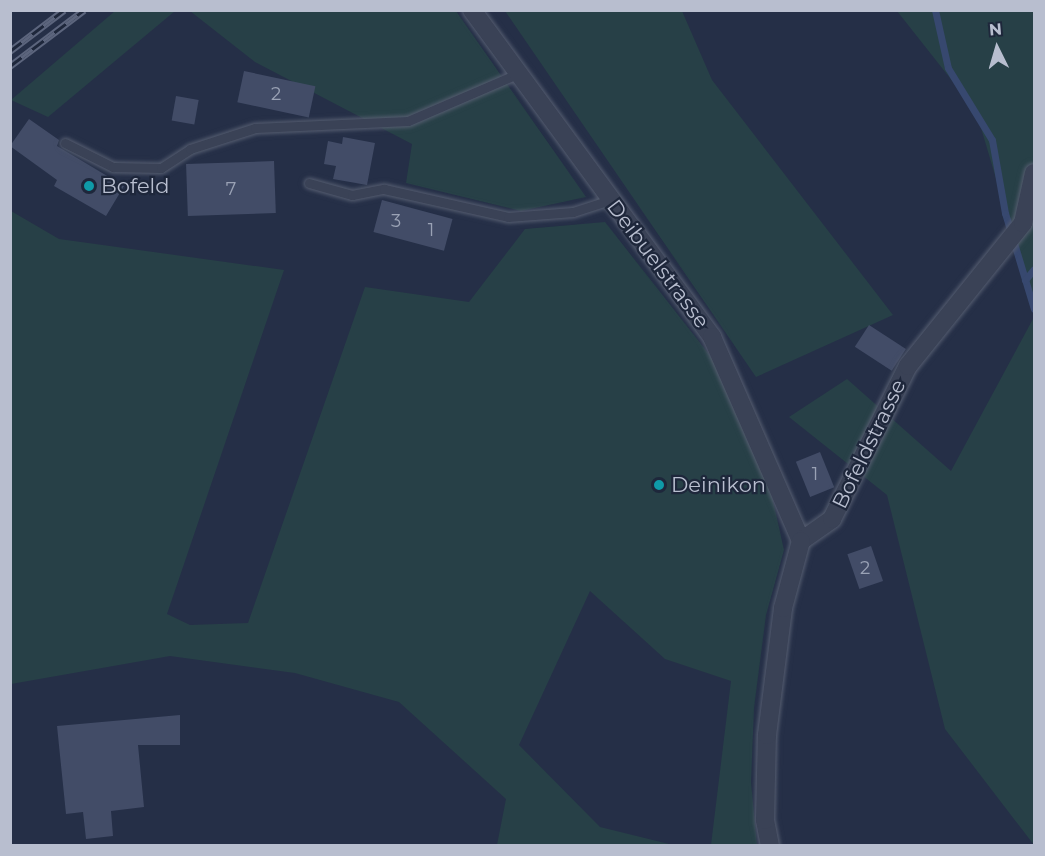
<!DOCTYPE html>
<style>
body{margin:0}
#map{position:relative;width:1045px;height:856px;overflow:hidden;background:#252f47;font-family:Montserrat,sans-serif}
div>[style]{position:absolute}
.green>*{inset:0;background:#274047}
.stream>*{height:7px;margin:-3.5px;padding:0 3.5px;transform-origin:3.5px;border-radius:3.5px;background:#37486f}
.building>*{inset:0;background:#424c67;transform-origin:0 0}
.roads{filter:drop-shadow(0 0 2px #555d70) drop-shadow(0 0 2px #555d70)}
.service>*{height:9px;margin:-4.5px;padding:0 4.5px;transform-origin:4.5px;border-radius:4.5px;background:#3a4256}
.minor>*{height:18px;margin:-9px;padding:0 9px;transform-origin:9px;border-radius:9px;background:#3a4256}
.rail>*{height:7px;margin-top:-3.5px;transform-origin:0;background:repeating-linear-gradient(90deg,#1e273b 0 14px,#5c657d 0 28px);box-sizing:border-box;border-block:2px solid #5c657d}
.dots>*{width:16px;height:16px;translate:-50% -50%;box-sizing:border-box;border:3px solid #1e273b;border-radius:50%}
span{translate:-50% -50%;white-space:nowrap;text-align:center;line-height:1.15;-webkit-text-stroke:4.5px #1e273b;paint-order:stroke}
.number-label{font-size:18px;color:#9aa2b5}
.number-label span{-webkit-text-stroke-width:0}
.poi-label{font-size:21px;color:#b8becf}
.left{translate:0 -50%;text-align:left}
.street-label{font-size:21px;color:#b8becf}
.frame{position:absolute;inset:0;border:12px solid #b8becf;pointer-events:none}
.north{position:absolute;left:967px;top:18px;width:60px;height:60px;-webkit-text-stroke:4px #1e273b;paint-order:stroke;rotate:355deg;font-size:16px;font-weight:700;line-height:24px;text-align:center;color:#b8becf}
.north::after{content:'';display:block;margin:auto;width:21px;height:27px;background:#b8becf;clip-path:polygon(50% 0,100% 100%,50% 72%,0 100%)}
</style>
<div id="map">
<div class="green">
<i style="clip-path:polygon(115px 11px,175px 11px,48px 117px,11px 100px)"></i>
<i style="clip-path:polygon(190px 11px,456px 11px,586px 197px,521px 211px,406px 183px,412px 144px,255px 62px)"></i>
<i style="clip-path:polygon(505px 11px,682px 11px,712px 80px,893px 315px,756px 377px)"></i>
<i style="clip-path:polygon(897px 11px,1034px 11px,1034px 307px,976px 111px)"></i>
<i style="clip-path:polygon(11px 211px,59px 239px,284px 270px,167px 614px,190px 625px,248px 623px,365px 287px,469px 302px,525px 229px,605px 222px,734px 386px,772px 496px,784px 550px,766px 615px,754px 708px,751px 782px,757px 845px,711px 845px,731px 681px,665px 659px,590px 591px,519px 745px,600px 827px,673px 845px,497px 845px,506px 799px,399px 702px,295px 673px,170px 656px,11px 684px)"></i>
<i style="clip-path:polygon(1034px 317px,1034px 845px,945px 729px,887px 495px,789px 417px,847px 379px,951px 471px)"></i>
</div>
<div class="stream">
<i style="left:935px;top:10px;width:59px;rotate:77.4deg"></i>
<i style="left:948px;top:68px;width:84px;rotate:58.6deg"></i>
<i style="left:992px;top:140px;width:74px;rotate:79.9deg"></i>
<i style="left:1005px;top:213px;width:100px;rotate:73.2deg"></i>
<i style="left:1025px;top:280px;width:14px;rotate:-51deg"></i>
</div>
<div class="building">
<i style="left:244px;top:71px;width:73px;height:32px;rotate:12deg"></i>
<i style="left:176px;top:96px;width:23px;height:25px;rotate:10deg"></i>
<i style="clip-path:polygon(29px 119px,59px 140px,57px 146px,124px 186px,106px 216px,54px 186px,57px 180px,10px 146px)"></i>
<i style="clip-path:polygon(343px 137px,375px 143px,367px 185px,333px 179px,336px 166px,324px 164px,328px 141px,342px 144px)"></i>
<i style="left:274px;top:161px;width:52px;height:88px;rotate:88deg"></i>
<i style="left:382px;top:200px;width:73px;height:33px;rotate:15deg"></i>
<i style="left:869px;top:325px;width:44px;height:26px;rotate:33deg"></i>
<i style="left:820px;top:452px;width:38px;height:26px;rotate:68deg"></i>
<i style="left:871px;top:546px;width:37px;height:25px;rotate:71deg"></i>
<i style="clip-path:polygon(180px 715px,180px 745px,138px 745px,144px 807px,111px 811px,113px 836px,86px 839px,83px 812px,66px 814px,57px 726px)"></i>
</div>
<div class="roads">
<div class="service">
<i style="left:65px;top:143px;width:54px;rotate:26.6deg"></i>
<i style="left:113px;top:167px;width:48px;rotate:1.2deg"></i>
<i style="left:161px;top:168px;width:35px;rotate:-33deg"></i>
<i style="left:190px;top:149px;width:68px;rotate:-17.9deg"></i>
<i style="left:255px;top:128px;width:153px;rotate:-2.6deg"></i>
<i style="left:408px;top:121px;width:116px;rotate:-23.3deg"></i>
<i style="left:309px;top:183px;width:45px;rotate:15.6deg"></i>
<i style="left:352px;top:195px;width:33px;rotate:-11deg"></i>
<i style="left:384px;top:189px;width:127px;rotate:12.7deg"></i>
<i style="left:508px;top:217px;width:65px;rotate:-4.4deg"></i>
<i style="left:573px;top:212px;width:39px;rotate:-18deg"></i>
</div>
<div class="minor">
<i style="left:472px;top:10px;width:406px;rotate:53.7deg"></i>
<i style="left:712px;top:337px;width:223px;rotate:66.4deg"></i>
<i style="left:801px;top:541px;width:38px;rotate:-35deg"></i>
<i style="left:832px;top:519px;width:171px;rotate:-63.6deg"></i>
<i style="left:908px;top:366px;width:184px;rotate:-51.2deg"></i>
<i style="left:1023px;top:223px;width:51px;rotate:-77.6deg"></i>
<i style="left:770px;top:846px;width:26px;rotate:-101deg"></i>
<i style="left:765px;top:820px;width:85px;rotate:-88.7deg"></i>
<i style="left:767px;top:735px;width:128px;rotate:-82.8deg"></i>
<i style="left:783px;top:608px;width:69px;rotate:-75deg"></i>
</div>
</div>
<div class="rail">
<i style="left:10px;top:51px;width:68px;rotate:-37.2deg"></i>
<i style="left:10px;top:66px;width:93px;rotate:-37.1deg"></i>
</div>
<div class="dots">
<i style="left:89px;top:186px;background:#0f9aa8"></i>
<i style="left:659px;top:485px;background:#0f9aa8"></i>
</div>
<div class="number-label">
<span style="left:276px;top:94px">2</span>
<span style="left:231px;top:189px">7</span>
<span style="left:396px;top:221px">3</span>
<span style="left:431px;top:230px">1</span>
<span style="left:815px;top:474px">1</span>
<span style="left:865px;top:568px">2</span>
</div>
<div class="poi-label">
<span class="left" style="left:101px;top:186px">Bofeld</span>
<span class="left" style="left:671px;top:485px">Deinikon</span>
</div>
<div class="street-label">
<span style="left:658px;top:264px;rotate:53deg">Deibuelstrasse</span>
<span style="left:869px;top:444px;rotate:-64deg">Bofeldstrasse</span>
</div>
<div class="frame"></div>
<div class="north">N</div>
</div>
